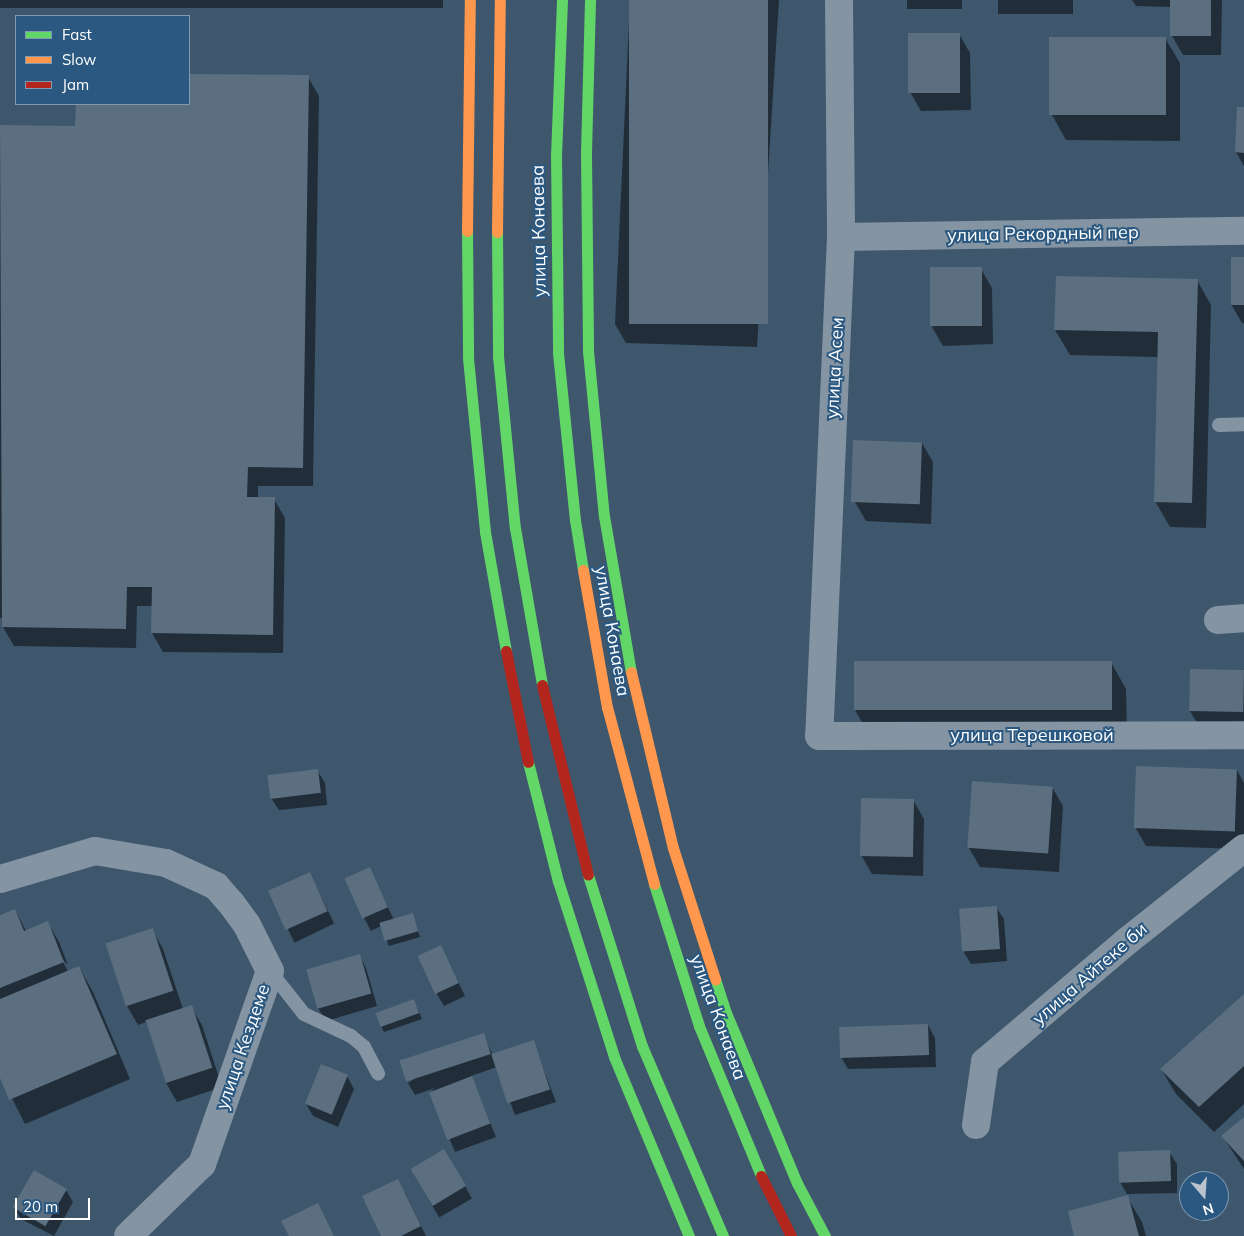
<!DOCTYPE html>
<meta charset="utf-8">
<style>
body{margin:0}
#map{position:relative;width:1244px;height:1236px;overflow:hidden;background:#3e576d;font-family:Mulish,sans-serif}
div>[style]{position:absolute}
.shadow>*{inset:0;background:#0007;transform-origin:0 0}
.building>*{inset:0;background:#5b6f80;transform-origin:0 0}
.lane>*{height:14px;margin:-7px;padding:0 7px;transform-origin:7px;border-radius:7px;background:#8494a3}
.street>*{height:28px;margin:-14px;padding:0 14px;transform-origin:14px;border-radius:14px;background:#8494a3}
.fast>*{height:11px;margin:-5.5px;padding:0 5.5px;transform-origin:5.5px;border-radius:5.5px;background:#63d668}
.slow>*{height:11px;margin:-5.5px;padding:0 5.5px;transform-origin:5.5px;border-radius:5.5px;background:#ff974d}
.jam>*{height:11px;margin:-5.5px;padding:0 5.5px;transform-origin:5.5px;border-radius:5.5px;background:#b3261e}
span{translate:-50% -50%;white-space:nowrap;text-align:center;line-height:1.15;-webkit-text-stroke:4px #2a5881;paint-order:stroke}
.street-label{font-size:18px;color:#fff}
.legend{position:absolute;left:15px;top:15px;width:175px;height:90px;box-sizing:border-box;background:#2a5881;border:1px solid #7f9bb3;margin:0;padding:6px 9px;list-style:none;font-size:15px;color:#fff}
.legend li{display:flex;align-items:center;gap:10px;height:25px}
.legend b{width:25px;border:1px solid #7f9bb3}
.north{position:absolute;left:1179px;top:1171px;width:50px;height:50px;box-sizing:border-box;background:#2a5881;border:1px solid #7f9bb3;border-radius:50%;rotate:162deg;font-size:14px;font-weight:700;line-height:20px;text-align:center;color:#fff}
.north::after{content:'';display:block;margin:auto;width:18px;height:22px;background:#bbc4cc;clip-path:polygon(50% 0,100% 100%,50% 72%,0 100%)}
.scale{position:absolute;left:15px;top:1198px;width:75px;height:22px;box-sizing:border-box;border:2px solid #fff;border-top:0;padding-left:6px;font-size:15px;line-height:18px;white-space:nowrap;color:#fff;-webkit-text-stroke:4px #2a5881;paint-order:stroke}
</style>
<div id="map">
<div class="shadow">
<i style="left:0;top:0;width:443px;height:8px"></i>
<i style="clip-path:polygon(630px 0,779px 0,757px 347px,626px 343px,615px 324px)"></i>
<i style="left:907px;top:0;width:55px;height:9px"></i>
<i style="left:998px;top:0;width:75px;height:14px"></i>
<i style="clip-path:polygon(1132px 0,1222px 0,1221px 55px,1183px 55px,1172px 36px,1172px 7px,1136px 6px)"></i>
<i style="clip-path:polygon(959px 34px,970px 53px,971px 110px,921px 111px,910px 92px)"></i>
<i style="clip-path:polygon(1165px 38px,1180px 63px,1180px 141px,1066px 140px,1052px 115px)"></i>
<i style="clip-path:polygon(189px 75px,308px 77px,319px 96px,313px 486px,258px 486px,258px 498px,274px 499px,285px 518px,283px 653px,163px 652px,152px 633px,153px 606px,137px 606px,136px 648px,14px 646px,3px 627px,4px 618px,0 618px,0 126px,77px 128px,77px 104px,189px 104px)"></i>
<i style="clip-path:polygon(1244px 109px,1244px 166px,1236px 152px)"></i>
<i style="clip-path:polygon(1244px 258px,1244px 323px,1242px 323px,1231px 304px)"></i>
<i style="clip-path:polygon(981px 269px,992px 288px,993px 344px,943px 346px,932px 327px)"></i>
<i style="clip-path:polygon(1197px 280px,1211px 305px,1206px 528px,1170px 527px,1155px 501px,1158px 357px,1070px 355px,1055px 330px)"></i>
<i style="clip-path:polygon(922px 443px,933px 462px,931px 524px,866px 521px,855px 502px)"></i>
<i style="clip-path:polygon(855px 663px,1112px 664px,1126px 689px,1127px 735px,869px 735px,855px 710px)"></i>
<i style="clip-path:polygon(1244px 671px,1244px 730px,1201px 730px,1190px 711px)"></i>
<i style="clip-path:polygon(317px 770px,325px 783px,327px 805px,279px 810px,271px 798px)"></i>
<i style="clip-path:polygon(1237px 770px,1244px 783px,1244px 849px,1146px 846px,1135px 827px)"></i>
<i style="clip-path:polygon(1052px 787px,1063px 806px,1059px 872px,980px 867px,969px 848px)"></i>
<i style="clip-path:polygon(913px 800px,924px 819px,923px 876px,872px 874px,861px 855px)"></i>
<i style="clip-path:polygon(369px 868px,394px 920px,412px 915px,420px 937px,389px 946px,381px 926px,371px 931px,364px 918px)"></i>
<i style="left:310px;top:874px;width:55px;height:44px;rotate:64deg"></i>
<i style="clip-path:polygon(996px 907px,1004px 919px,1007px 961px,971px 964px,963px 951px)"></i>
<i style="clip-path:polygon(15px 910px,26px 931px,48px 923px,59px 942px,68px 965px,60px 957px,68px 971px,79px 967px,93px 992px,130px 1079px,25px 1124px,0 1075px,0 916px)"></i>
<i style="clip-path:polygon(152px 930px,163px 949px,183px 1009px,191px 1007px,202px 1025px,222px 1087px,177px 1102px,166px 1083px,146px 1022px,138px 1025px,127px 1006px,107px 945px)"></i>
<i style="clip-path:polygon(359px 955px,366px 968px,377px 1006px,326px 1021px,318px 1008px)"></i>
<i style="clip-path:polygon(447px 959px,465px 996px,444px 1006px,437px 994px)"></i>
<i style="clip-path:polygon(1244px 996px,1244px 1104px,1214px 1132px,1176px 1094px,1161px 1069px)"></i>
<i style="clip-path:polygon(414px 1000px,422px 1019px,384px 1032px,381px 1026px)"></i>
<i style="clip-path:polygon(928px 1025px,935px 1038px,936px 1067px,848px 1069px,841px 1057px)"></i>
<i style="clip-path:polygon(483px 1035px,493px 1055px,533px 1041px,556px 1102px,515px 1115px,497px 1067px,471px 1076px,496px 1137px,455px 1152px,430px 1092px,435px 1088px,415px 1095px,408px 1083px)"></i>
<i style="clip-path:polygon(347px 1076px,354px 1089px,338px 1127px,313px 1116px,306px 1104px)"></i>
<i style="clip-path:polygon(1244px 1119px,1244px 1169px,1223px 1137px)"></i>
<i style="left:444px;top:1150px;width:56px;height:38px;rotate:60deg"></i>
<i style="clip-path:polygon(1169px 1152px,1177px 1164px,1177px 1193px,1127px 1194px,1120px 1182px)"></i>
<i style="clip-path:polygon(66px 1190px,73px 1202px,54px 1236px,21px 1219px,14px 1207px)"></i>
<i style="clip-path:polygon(405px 1193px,426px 1236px,383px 1236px)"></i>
<i style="clip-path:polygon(1127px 1197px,1142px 1222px,1146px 1236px,1076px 1236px)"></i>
</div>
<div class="building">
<i style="left:629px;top:0;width:139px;height:324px"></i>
<i style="left:1170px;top:0;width:41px;height:36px"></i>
<i style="left:908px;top:33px;width:52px;height:60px"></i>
<i style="left:1049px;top:37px;width:117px;height:78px"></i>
<i style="clip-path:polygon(189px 74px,309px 75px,303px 468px,248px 467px,247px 497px,275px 497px,273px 635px,151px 633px,152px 587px,127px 587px,126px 629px,2px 627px,0 125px,75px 126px,76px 104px,189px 104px)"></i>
<i style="clip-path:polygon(1237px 107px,1244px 107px,1244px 153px,1235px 152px)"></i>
<i style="left:1231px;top:257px;width:13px;height:48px"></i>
<i style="left:982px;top:267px;width:59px;height:52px;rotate:90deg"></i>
<i style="clip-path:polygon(1056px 276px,1198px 279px,1192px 503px,1154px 502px,1158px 332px,1054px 330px)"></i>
<i style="left:853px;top:440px;width:69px;height:62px;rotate:2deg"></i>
<i style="left:854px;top:661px;width:258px;height:49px"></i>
<i style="left:1190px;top:669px;width:54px;height:42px;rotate:1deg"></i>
<i style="left:1136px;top:766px;width:101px;height:62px;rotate:2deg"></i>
<i style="left:318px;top:769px;width:24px;height:51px;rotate:83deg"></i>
<i style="left:972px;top:781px;width:81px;height:67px;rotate:4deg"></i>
<i style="left:861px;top:798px;width:53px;height:58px;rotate:1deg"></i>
<i style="left:370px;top:867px;width:44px;height:28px;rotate:66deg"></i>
<i style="left:310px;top:872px;width:43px;height:46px;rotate:66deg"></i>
<i style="left:997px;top:906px;width:43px;height:38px;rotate:86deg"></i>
<i style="clip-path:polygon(15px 909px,24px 931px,48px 921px,64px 962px,0 988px,0 915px)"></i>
<i style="left:413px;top:913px;width:19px;height:35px;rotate:74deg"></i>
<i style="left:153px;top:928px;width:66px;height:50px;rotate:72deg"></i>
<i style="left:441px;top:945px;width:42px;height:26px;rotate:65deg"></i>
<i style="left:360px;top:954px;width:41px;height:56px;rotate:74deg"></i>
<i style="clip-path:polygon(79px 966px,117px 1054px,9px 1100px,0 1078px,0 999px)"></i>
<i style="clip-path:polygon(1244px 994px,1244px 1066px,1199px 1107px,1160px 1069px)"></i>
<i style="left:414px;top:999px;width:15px;height:41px;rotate:70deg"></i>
<i style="left:192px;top:1005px;width:66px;height:49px;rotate:72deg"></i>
<i style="left:928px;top:1024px;width:31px;height:89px;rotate:88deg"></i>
<i style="left:484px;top:1033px;width:22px;height:89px;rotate:72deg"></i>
<i style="left:534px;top:1040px;width:52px;height:45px;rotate:72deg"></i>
<i style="left:321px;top:1064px;width:29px;height:43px;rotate:22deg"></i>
<i style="left:472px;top:1076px;width:51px;height:46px;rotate:69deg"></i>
<i style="clip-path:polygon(1244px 1117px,1244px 1161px,1221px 1136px)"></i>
<i style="left:444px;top:1149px;width:43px;height:39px;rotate:59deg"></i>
<i style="left:1170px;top:1150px;width:31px;height:52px;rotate:88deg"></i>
<i style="left:34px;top:1170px;width:38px;height:43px;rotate:30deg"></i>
<i style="clip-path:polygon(398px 1179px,421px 1226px,401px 1236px,381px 1236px,362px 1196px)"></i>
<i style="clip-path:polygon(1128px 1195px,1139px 1236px,1074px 1236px,1068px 1211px)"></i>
<i style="clip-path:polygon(318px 1203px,334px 1236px,289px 1236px,281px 1221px)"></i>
</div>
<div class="lane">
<i style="left:1219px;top:425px;width:25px;rotate:-2deg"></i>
<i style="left:270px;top:971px;width:55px;rotate:51.7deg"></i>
<i style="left:304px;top:1014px;width:52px;rotate:25.1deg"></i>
<i style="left:351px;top:1036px;width:17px;rotate:40deg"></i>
<i style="left:364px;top:1047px;width:30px;rotate:62deg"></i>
</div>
<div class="street">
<i style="left:839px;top:0;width:237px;rotate:89.5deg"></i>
<i style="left:841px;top:237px;width:499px;rotate:92.5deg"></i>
<i style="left:819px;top:736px;width:425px;rotate:-0.1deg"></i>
<i style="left:841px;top:237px;width:403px;rotate:-0.9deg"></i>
<i style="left:1218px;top:620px;width:26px;rotate:-4deg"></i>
<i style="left:0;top:879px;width:99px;rotate:-16.4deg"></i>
<i style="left:95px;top:851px;width:72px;rotate:9.6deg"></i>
<i style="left:166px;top:863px;width:55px;rotate:24.7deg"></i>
<i style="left:216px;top:886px;width:23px;rotate:49deg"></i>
<i style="left:231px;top:903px;width:27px;rotate:54deg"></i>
<i style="left:247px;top:925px;width:51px;rotate:63.4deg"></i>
<i style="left:270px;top:971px;width:205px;rotate:109.4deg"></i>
<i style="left:202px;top:1164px;width:103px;rotate:135.8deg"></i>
<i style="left:976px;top:1125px;width:64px;rotate:-81.9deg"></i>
<i style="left:985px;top:1062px;width:185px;rotate:-40.4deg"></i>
<i style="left:1126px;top:942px;width:151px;rotate:-38.5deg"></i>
</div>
<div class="fast">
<i style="left:562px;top:0;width:153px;rotate:92.2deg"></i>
<i style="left:556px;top:153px;width:200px;rotate:89.4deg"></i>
<i style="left:558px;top:353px;width:168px;rotate:84.2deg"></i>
<i style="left:575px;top:520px;width:51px;rotate:80.9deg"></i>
<i style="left:590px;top:0;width:153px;rotate:91.5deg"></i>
<i style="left:586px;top:153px;width:198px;rotate:89.4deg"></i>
<i style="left:588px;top:351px;width:166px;rotate:84.5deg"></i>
<i style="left:604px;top:516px;width:158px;rotate:80.2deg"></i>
<i style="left:467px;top:231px;width:127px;rotate:89.5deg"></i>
<i style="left:468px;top:358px;width:175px;rotate:84.4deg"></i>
<i style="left:485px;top:532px;width:121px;rotate:80deg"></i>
<i style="left:497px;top:232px;width:124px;rotate:89.5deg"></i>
<i style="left:498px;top:356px;width:173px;rotate:84.4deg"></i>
<i style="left:515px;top:528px;width:159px;rotate:80.2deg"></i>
<i style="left:528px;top:762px;width:123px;rotate:75.9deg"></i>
<i style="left:558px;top:881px;width:185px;rotate:72.3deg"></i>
<i style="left:614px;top:1057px;width:194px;rotate:67.3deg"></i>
<i style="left:588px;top:875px;width:179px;rotate:72.5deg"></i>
<i style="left:642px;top:1046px;width:207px;rotate:66.9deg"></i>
<i style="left:654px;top:884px;width:149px;rotate:72.4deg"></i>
<i style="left:699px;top:1026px;width:162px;rotate:67.5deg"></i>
<i style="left:715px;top:979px;width:38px;rotate:72deg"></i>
<i style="left:727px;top:1015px;width:182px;rotate:67.4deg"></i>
<i style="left:797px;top:1183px;width:60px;rotate:62.2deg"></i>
</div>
<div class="slow">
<i style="left:467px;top:231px;width:231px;rotate:-89.3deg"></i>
<i style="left:497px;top:232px;width:232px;rotate:-89.3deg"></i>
<i style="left:583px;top:570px;width:139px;rotate:80.1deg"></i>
<i style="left:607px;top:707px;width:183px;rotate:75.1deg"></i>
<i style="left:631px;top:672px;width:181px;rotate:76.6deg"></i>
<i style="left:673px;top:848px;width:138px;rotate:72.2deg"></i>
</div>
<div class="jam">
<i style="left:506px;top:651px;width:113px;rotate:78.8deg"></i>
<i style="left:542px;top:685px;width:195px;rotate:76.4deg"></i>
<i style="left:761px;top:1176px;width:67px;rotate:63.4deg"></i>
</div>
<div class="street-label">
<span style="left:539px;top:231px;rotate:-91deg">улица Конаева</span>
<span style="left:1043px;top:234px;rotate:-1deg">улица Рекордный пер</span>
<span style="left:835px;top:368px;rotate:-87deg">улица Асем</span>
<span style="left:612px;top:631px;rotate:80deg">улица Конаева</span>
<span style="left:1032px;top:735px">улица Терешковой</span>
<span style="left:1090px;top:974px;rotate:-41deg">улица Айтеке би</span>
<span style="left:718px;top:1017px;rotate:70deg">улица Конаева</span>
<span style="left:243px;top:1047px;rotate:-71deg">улица Кездеме</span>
</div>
<ul class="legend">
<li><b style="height:6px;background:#63d668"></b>Fast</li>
<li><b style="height:6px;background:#ff974d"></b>Slow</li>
<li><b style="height:6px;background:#b3261e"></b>Jam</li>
</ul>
<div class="north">N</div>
<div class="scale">20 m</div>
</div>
